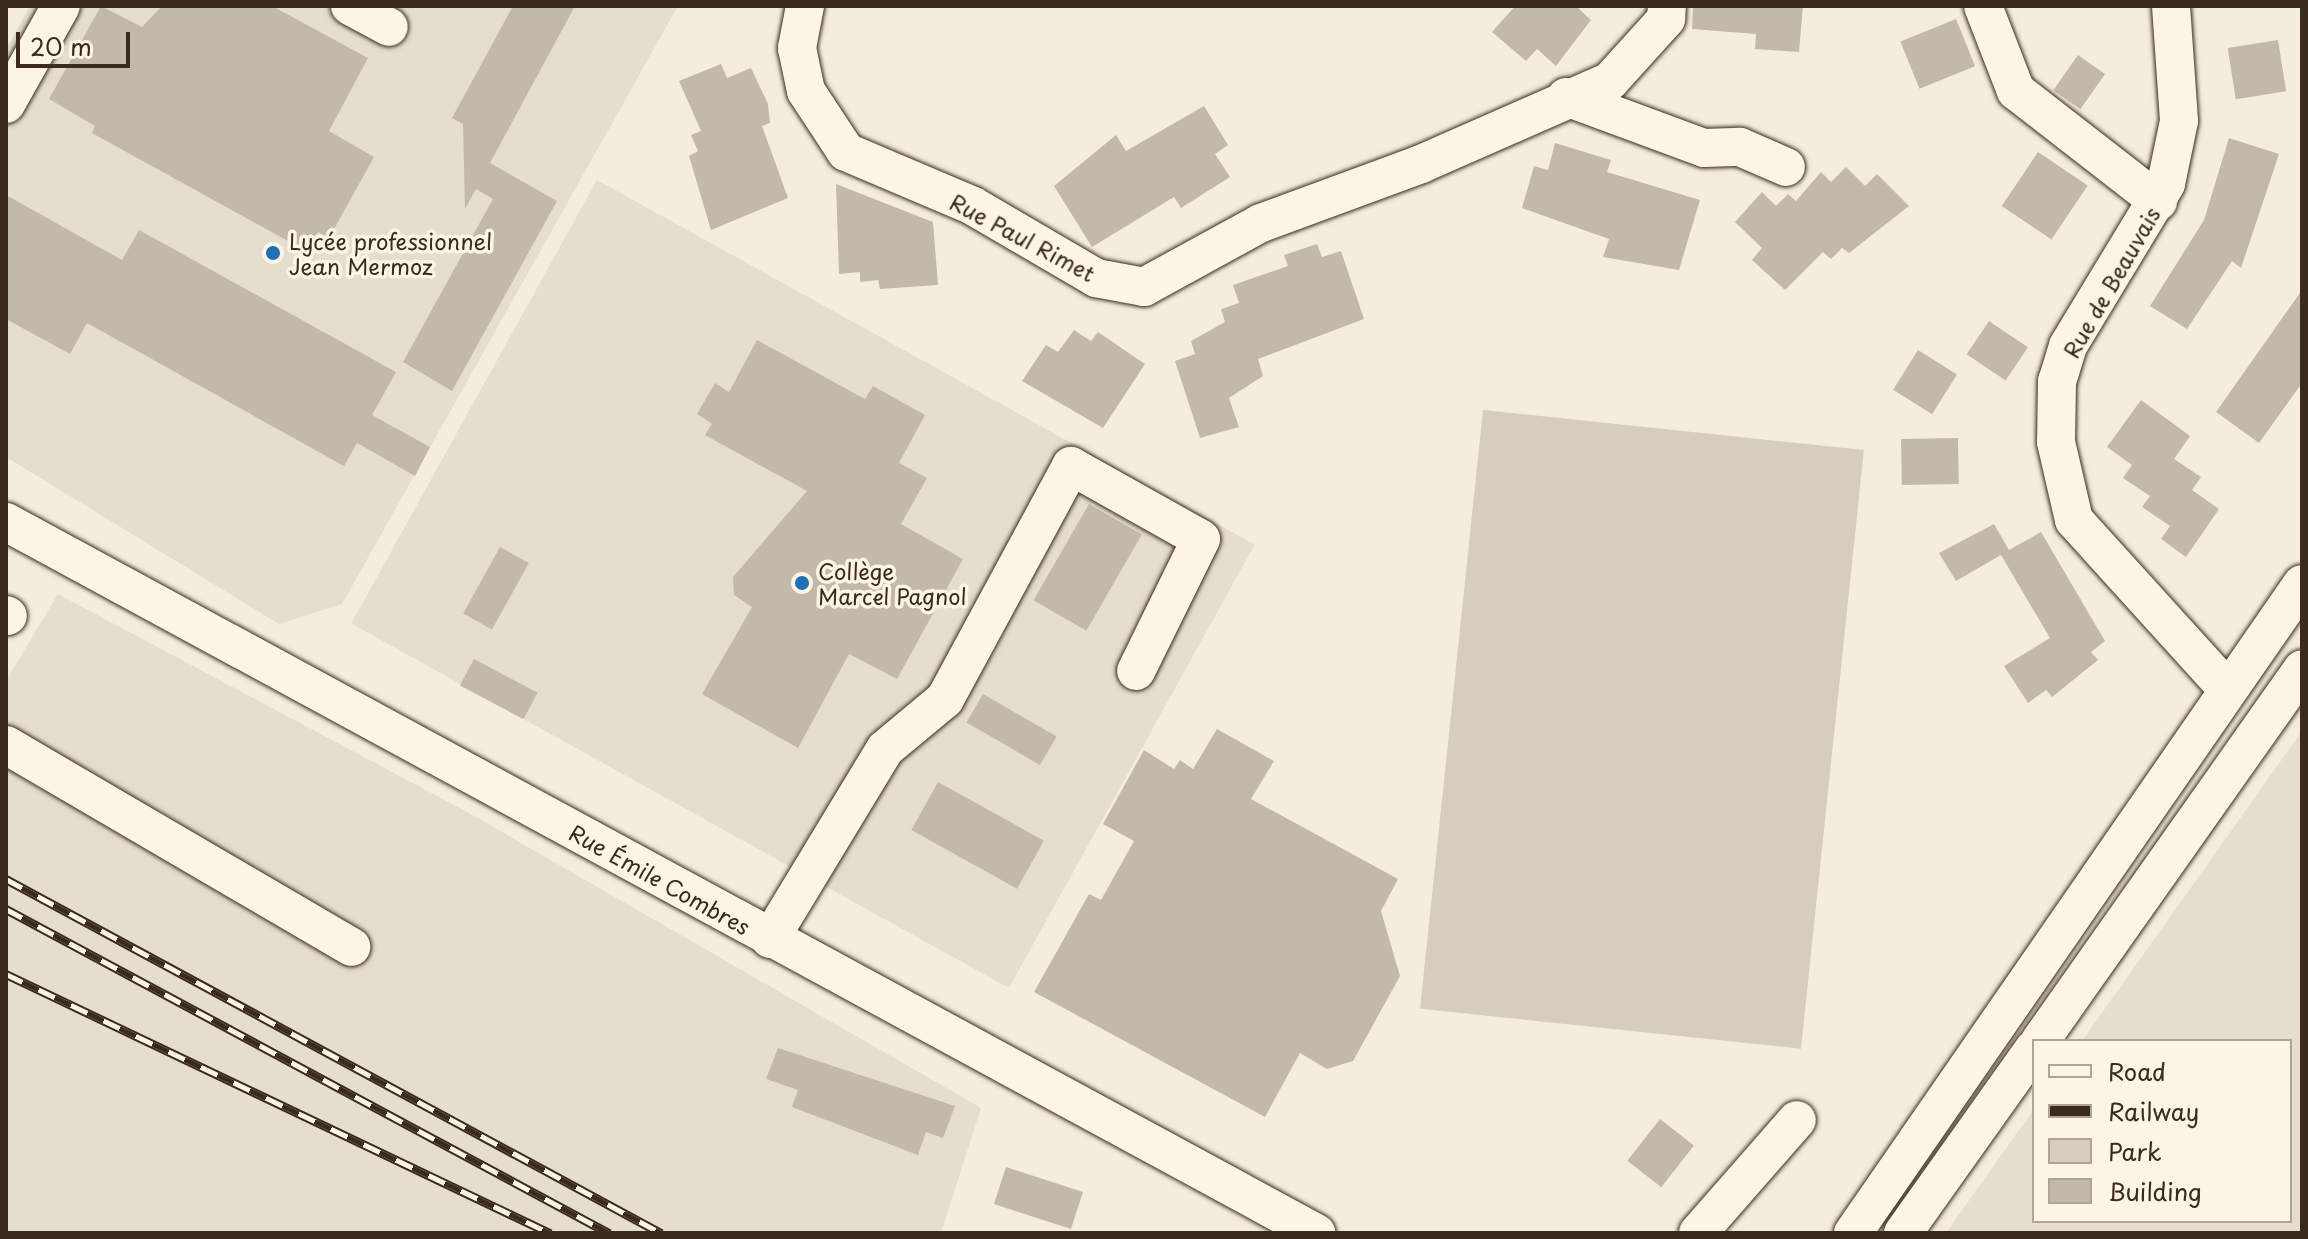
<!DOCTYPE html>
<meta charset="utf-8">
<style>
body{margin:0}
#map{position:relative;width:2308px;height:1239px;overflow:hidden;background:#f4eddd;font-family:"Playpen Sans",sans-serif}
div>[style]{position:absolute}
.built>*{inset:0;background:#e5ddce;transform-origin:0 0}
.green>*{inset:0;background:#d6cdbd;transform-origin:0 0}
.building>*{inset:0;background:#c3b9aa;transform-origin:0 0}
.roads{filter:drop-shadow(0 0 2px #3b2a1e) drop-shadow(0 0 2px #3b2a1e)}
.minor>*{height:38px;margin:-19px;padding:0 19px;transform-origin:19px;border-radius:19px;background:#fcf5e5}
.rail>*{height:9px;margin-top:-4.5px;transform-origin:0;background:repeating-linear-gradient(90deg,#fcf5e5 0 18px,#3b2a1e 0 36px);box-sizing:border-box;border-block:2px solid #3b2a1e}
.dots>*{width:22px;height:22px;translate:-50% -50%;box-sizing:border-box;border:4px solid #fcf5e5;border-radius:50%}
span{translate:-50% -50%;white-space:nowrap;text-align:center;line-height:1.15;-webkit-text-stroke:7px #fcf5e5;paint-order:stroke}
.street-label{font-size:22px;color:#3b2a1e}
.poi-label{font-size:22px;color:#3b2a1e}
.left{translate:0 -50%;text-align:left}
.frame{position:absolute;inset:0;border:8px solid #3b2a1e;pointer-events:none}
.legend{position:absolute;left:2032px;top:1039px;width:260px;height:184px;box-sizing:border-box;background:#fcf5e5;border:2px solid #afa495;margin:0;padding:10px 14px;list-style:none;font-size:24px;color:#3b2a1e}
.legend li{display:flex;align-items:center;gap:16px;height:40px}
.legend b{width:40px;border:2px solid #afa495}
.scale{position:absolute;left:16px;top:32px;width:114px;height:36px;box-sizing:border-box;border:4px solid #3b2a1e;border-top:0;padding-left:10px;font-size:24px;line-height:28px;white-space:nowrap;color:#3b2a1e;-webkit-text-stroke:6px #fcf5e5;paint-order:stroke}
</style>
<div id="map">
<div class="built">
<i style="clip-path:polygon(30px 6px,678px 6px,342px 604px,279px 624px,6px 457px,6px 49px)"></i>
<i style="left:597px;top:180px;width:752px;height:507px;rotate:29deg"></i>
<i style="clip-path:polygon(58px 594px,469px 813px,981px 1108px,941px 1233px,6px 1233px,6px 681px)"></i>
<i style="clip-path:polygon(2302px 731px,2302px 1233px,1946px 1233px,2034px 1109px,2034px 1221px,2290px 1221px,2290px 1041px,2082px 1041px)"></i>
</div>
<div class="green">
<i style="left:1483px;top:410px;width:383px;height:602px;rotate:6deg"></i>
</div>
<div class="building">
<i style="clip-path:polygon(101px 6px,142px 27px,162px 6px,272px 6px,368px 58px,329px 131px,374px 157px,329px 238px,318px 232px,306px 251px,92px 133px,95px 126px,49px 99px)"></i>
<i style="clip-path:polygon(513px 6px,575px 6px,490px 163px,557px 201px,452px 391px,403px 362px,493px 199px,476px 189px,465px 209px,463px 124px,452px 118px)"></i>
<i style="clip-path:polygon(1515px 6px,1576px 6px,1591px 20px,1556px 66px,1537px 49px,1526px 61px,1492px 32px)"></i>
<i style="clip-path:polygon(1693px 6px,1803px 6px,1799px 52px,1755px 49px,1756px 34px,1692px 29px)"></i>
<i style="left:1956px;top:19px;width:51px;height:60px;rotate:68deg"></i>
<i style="left:2278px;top:40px;width:52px;height:51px;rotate:81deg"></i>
<i style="left:2078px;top:55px;width:33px;height:43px;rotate:35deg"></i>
<i style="clip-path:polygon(721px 64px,727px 78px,751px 68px,768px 104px,770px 123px,762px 126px,788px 198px,711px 230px,689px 156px,698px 151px,691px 135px,701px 131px,679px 81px)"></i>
<i style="clip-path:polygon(1204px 106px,1228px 145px,1215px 154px,1230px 177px,1181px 208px,1174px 197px,1092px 247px,1054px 186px,1116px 135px,1126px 151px)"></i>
<i style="clip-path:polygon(2229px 138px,2279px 154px,2241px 268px,2232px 261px,2187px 329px,2150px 306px,2204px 220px)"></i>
<i style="clip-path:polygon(1555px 143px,1611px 160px,1607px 172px,1700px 200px,1679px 270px,1603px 257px,1609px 239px,1522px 208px,1534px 166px,1548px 170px)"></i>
<i style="left:2038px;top:152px;width:60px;height:65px;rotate:34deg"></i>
<i style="clip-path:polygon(1846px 167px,1865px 186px,1877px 174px,1909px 206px,1849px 253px,1842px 248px,1831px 259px,1823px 252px,1785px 290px,1752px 260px,1762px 248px,1735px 222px,1762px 192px,1776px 206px,1788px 194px,1796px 201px,1821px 172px,1831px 182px)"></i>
<i style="clip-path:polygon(836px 184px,933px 222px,938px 285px,880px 289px,878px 280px,860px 282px,860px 272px,839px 274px)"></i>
<i style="clip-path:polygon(6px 195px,122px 260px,139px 230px,396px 372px,372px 415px,430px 447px,415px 476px,357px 443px,344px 466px,87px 323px,70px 354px,6px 319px)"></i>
<i style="clip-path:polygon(1317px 244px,1322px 257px,1341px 251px,1364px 319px,1258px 359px,1263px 376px,1229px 398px,1239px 427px,1200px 438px,1175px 361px,1195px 354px,1191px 341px,1225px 322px,1221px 309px,1239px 303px,1233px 285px,1288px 266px,1284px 255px)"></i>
<i style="clip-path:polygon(2302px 290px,2302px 383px,2259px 443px,2216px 412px)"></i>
<i style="left:1989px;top:321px;width:47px;height:40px;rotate:34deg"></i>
<i style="clip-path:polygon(1074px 330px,1091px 341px,1098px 332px,1145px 364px,1103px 428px,1022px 381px,1046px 345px,1058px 352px)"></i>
<i style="clip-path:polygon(757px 340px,865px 399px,873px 386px,925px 415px,899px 463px,927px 478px,901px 524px,963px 559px,897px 679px,849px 654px,798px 748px,702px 694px,752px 607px,734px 595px,733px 577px,807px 491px,705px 435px,712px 424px,697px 414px,715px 383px,729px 392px)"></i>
<i style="left:1918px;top:350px;width:46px;height:47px;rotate:32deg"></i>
<i style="clip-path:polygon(2141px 400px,2190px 436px,2174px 459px,2201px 477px,2192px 490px,2219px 509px,2186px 557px,2161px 539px,2170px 526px,2142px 507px,2150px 496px,2123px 478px,2132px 465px,2107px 447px)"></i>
<i style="left:1958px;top:438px;width:46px;height:57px;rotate:89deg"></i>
<i style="left:1089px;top:504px;width:61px;height:111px;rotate:30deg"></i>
<i style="clip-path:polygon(1994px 524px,2009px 550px,2041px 532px,2105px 641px,2091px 652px,2098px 660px,2052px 697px,2046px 690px,2028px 703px,2004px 666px,2050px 638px,2001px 555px,1956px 581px,1939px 553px)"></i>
<i style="left:500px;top:547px;width:33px;height:76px;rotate:29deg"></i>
<i style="left:474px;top:659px;width:72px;height:30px;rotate:28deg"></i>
<i style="left:983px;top:694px;width:85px;height:33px;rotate:30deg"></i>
<i style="clip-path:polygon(1217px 729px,1274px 761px,1251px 799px,1398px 879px,1381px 911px,1400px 976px,1384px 1005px,1353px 1061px,1327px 1069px,1300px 1053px,1265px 1117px,1034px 992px,1089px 894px,1101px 900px,1134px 841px,1103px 824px,1144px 750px,1174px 769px,1180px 760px,1193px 769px)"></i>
<i style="left:938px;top:782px;width:121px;height:55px;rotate:29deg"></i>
<i style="clip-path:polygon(778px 1048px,955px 1106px,943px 1138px,926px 1132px,918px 1155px,792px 1107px,798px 1090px,766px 1079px)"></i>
<i style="left:1660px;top:1119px;width:43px;height:53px;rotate:38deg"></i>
<i style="left:1006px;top:1167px;width:81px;height:39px;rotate:18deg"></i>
</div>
<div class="roads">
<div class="minor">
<i style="left:350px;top:6px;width:44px;rotate:28.3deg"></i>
<i style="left:805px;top:6px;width:43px;rotate:100.8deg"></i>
<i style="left:797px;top:48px;width:44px;rotate:78.2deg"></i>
<i style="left:806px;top:91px;width:73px;rotate:56.7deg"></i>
<i style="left:846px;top:152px;width:138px;rotate:23deg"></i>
<i style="left:973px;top:206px;width:143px;rotate:30.3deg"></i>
<i style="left:1096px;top:278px;width:49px;rotate:10.6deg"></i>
<i style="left:1144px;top:287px;width:133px;rotate:-28.7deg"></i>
<i style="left:1261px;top:223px;width:171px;rotate:-20.2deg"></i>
<i style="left:1421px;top:164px;width:206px;rotate:-23.7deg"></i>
<i style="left:1610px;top:81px;width:84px;rotate:-47.9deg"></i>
<i style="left:1666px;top:19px;width:13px;rotate:-86deg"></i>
<i style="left:1983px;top:6px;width:91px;rotate:68.8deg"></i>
<i style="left:2016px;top:91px;width:180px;rotate:37.8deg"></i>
<i style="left:2171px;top:6px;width:115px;rotate:86deg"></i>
<i style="left:2179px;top:121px;width:64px;rotate:101.7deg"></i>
<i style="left:2166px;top:184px;width:189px;rotate:121.2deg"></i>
<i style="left:2068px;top:346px;width:37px;rotate:107deg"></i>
<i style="left:2057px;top:381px;width:61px;rotate:90.9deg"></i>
<i style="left:2056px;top:442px;width:80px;rotate:77deg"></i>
<i style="left:2074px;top:520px;width:229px;rotate:47.8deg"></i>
<i style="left:1566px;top:97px;width:147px;rotate:20.3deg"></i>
<i style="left:1704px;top:148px;width:36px;rotate:-2deg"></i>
<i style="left:1740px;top:147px;width:50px;rotate:23.5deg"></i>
<i style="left:6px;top:104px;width:112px;rotate:-60.7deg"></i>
<i style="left:6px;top:522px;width:1491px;rotate:28.49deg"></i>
<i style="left:6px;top:615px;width:2px;rotate:27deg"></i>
<i style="left:6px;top:745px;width:400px;rotate:30.3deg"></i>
<i style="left:770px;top:939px;width:222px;rotate:-58.8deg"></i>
<i style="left:885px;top:749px;width:78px;rotate:-39.8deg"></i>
<i style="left:945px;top:699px;width:265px;rotate:-61.6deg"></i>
<i style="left:1071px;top:466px;width:149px;rotate:29.3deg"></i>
<i style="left:1201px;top:539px;width:147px;rotate:116.2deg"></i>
<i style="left:2040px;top:1041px;width:455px;rotate:-54.8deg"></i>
<i style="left:1698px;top:1233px;width:150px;rotate:-48.8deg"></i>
<i style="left:1853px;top:1233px;width:789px;rotate:-55.32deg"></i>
<i style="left:1903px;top:1233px;width:226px;rotate:-54.6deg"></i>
</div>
</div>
<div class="rail">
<i style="left:6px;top:879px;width:745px;rotate:28.39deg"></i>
<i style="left:6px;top:909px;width:685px;rotate:28.25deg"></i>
<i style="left:6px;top:974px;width:603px;rotate:25.46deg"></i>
</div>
<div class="dots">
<i style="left:273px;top:253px;background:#1f6fb2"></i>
<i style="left:802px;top:583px;background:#1f6fb2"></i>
</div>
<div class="street-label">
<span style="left:1023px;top:237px;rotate:28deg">Rue Paul Rimet</span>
<span style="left:2111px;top:282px;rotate:-60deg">Rue de Beauvais</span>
<span style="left:660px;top:879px;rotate:29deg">Rue Émile Combres</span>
</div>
<div class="poi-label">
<span class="left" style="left:289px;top:253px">Lycée professionnel<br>Jean Mermoz</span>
<span class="left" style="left:818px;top:583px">Collège<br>Marcel Pagnol</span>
</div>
<div class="frame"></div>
<ul class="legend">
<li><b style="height:10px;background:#fcf5e5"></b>Road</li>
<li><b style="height:10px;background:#3b2a1e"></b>Railway</li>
<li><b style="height:22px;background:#d6cdbd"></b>Park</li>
<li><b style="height:22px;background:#c3b9aa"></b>Building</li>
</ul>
<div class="scale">20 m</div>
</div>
